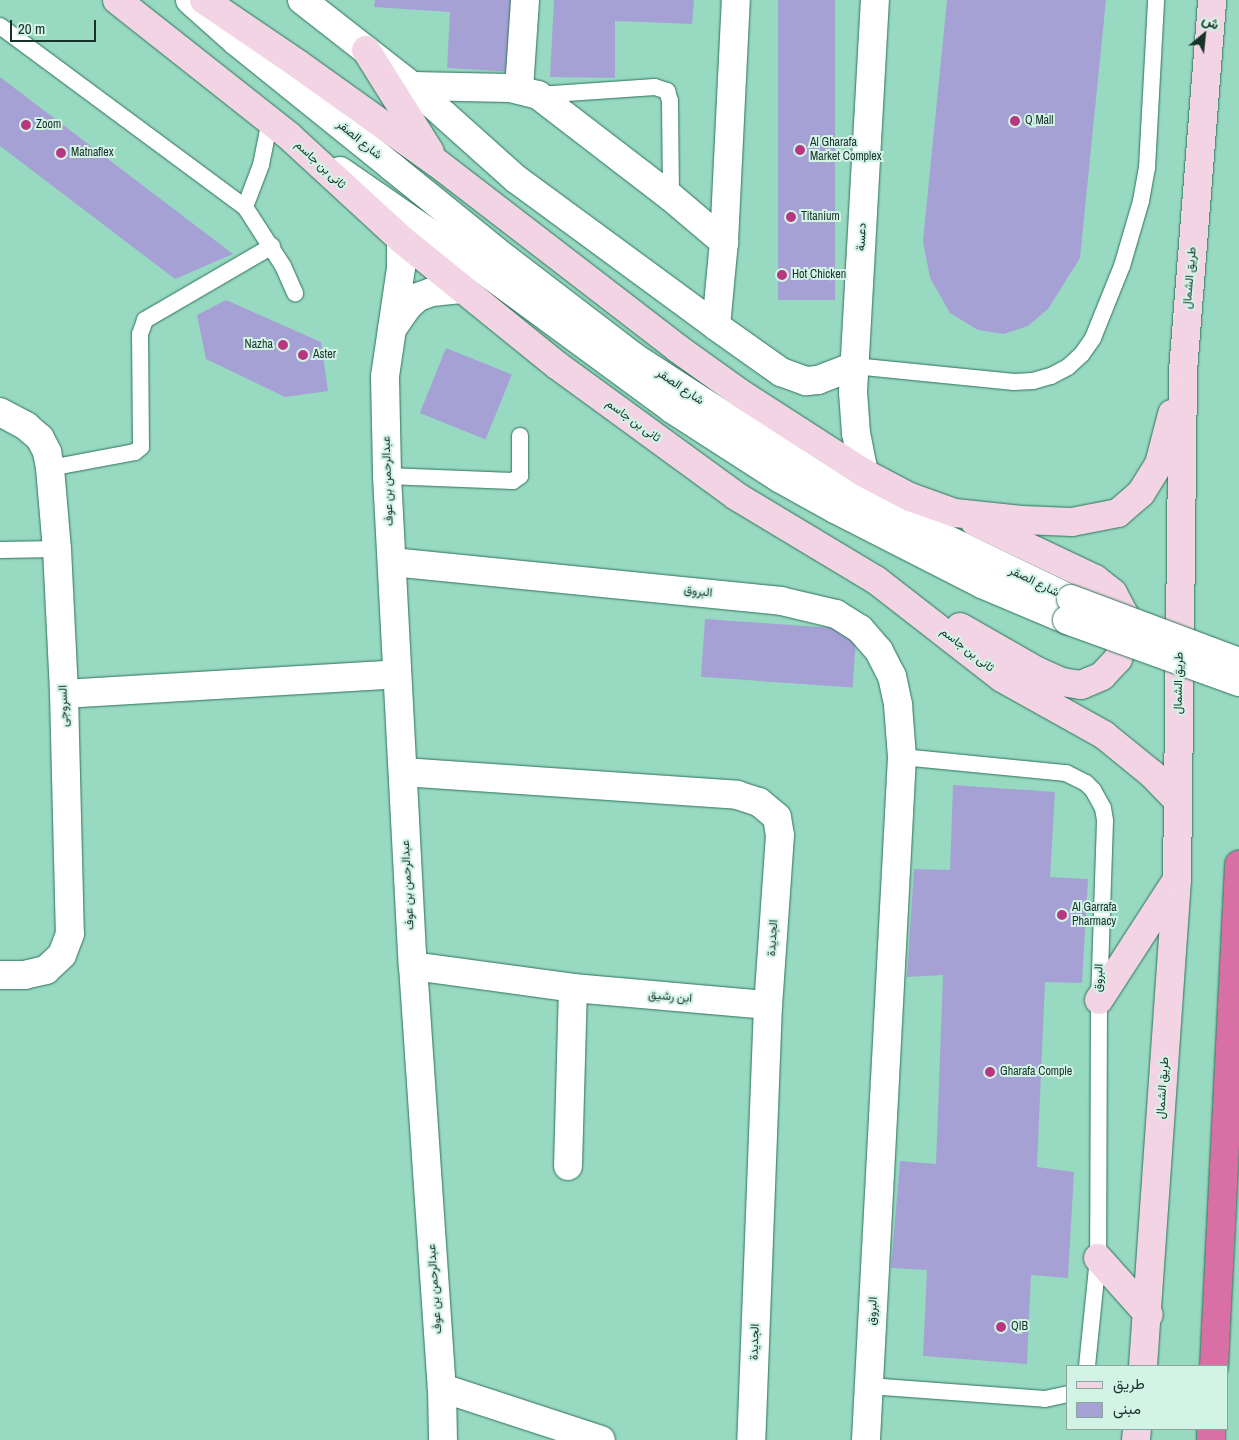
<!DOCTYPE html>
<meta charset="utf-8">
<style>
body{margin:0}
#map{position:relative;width:1239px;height:1440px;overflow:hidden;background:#98dac1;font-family:"Archivo Narrow",Vazirmatn,sans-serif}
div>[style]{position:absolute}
.building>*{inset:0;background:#a6a1d5;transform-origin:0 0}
.roads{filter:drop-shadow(0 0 1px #2f715c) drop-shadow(0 0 1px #2f715c)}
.service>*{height:16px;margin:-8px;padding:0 8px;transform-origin:8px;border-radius:8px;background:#fff}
.minor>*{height:28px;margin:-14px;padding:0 14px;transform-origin:14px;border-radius:14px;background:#fff}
.tertiary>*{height:28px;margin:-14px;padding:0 14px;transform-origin:14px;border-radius:14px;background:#fff}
.secondary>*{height:28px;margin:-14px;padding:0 14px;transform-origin:14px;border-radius:14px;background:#f3d4e4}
.motorway>*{height:28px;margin:-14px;padding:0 14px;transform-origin:14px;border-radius:14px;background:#d870a6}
.bridges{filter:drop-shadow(0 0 1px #2f715c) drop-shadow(0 0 1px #2f715c)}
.tertiary-bridge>*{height:28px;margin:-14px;padding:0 14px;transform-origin:14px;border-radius:14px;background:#fff}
.dots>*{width:14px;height:14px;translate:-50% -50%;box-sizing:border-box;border:2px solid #d3f3e6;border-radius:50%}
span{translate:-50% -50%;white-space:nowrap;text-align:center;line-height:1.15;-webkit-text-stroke:4px #d3f3e6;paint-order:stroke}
.poi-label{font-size:12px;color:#173229}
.left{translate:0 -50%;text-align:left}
.right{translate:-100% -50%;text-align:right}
.street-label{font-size:12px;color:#173229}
.legend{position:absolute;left:1066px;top:1365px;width:162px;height:65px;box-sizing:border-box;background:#d3f3e6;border:1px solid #88a69a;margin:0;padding:6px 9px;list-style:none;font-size:15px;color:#173229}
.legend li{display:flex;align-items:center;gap:10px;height:25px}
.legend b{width:25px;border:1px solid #88a69a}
.north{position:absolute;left:1179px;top:10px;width:50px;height:50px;-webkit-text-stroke:4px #d3f3e6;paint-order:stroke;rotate:28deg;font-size:14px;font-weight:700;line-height:20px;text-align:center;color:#173229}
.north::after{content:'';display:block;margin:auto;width:18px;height:22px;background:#173229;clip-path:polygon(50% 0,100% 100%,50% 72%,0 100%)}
.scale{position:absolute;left:10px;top:20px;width:86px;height:22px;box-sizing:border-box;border:2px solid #173229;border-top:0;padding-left:6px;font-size:15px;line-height:18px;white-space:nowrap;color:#173229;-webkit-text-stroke:4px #d3f3e6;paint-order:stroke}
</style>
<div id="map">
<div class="building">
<i style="clip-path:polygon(375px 0,515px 0,513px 72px,447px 68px,450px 12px,374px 7px)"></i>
<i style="clip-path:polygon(554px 0,694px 0,692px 24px,615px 21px,615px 78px,550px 77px)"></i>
<i style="left:778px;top:0;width:57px;height:300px"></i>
<i style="clip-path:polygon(947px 0,1106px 0,1080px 258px,1048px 309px,1028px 326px,1004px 334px,978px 330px,950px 313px,930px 278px,923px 241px)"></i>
<i style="clip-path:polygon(0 77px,233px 254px,175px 279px,0 146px)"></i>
<i style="clip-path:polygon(226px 300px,321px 342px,328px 391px,285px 397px,206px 359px,197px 315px)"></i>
<i style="left:446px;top:348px;width:71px;height:70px;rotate:22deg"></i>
<i style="left:705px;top:619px;width:152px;height:58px;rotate:4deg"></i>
<i style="clip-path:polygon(953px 785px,1055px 792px,1050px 877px,1088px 879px,1082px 983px,1045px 982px,1037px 1167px,1074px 1172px,1068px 1278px,1031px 1275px,1027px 1364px,923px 1356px,927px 1270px,891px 1268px,900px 1161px,936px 1164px,943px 975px,907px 977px,914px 869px,950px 870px)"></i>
</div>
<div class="roads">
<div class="service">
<i style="left:0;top:26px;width:305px;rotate:36.5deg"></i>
<i style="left:245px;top:207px;width:70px;rotate:57.2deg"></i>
<i style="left:283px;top:266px;width:30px;rotate:66deg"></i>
<i style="left:538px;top:95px;width:117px;rotate:-3.9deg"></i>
<i style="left:655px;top:87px;width:13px;rotate:18deg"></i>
<i style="left:667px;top:91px;width:10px;rotate:73deg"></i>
<i style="left:670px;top:101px;width:96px;rotate:89.4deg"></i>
<i style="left:245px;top:207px;width:45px;rotate:-69.1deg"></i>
<i style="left:261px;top:165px;width:46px;rotate:-78.7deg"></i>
<i style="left:854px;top:366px;width:161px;rotate:5.7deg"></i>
<i style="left:1014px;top:382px;width:19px;rotate:-3deg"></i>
<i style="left:1033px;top:381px;width:19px;rotate:-16deg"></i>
<i style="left:1051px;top:376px;width:19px;rotate:-28deg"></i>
<i style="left:1068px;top:367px;width:19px;rotate:-43deg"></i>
<i style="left:1082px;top:354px;width:19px;rotate:-55deg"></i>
<i style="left:1093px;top:338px;width:78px;rotate:-68.1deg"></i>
<i style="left:1122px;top:266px;width:68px;rotate:-73.7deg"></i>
<i style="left:1141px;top:201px;width:34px;rotate:-80deg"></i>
<i style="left:1147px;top:168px;width:168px;rotate:-86.9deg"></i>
<i style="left:50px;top:468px;width:86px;rotate:-10.7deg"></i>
<i style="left:135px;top:452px;width:8px;rotate:-40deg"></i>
<i style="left:141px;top:447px;width:113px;rotate:-90.5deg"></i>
<i style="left:140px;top:334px;width:15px;rotate:-70deg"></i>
<i style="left:145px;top:320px;width:147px;rotate:-30.2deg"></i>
<i style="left:387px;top:476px;width:126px;rotate:2.3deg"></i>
<i style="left:513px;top:481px;width:9px;rotate:-36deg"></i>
<i style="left:520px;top:476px;width:40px;rotate:-90deg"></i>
<i style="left:0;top:550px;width:57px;rotate:-1deg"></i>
<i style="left:902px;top:757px;width:165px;rotate:5.6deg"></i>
<i style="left:1066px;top:773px;width:22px;rotate:27deg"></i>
<i style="left:1086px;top:783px;width:10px;rotate:45deg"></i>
<i style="left:1093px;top:790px;width:21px;rotate:61deg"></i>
<i style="left:1103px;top:808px;width:13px;rotate:81deg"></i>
<i style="left:1105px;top:821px;width:179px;rotate:91.9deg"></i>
<i style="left:1099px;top:1000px;width:258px;rotate:90.2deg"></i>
<i style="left:1098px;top:1258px;width:109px;rotate:95.8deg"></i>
<i style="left:869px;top:1386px;width:176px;rotate:4.2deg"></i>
<i style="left:1045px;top:1399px;width:24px;rotate:-12deg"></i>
</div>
<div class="minor">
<i style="left:302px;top:0;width:140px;rotate:38deg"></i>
<i style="left:412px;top:86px;width:140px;rotate:41.8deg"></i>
<i style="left:516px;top:179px;width:248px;rotate:36.3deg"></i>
<i style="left:716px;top:326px;width:80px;rotate:35.3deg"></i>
<i style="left:781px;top:372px;width:27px;rotate:20deg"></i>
<i style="left:806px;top:381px;width:12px;rotate:-5deg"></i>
<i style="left:818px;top:380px;width:39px;rotate:-21deg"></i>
<i style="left:412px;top:86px;width:98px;rotate:1.2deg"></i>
<i style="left:510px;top:88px;width:29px;rotate:14deg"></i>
<i style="left:538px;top:95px;width:168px;rotate:37.5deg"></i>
<i style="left:671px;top:197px;width:70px;rotate:40.3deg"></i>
<i style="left:519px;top:89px;width:89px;rotate:-86.1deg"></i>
<i style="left:401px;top:239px;width:29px;rotate:90deg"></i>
<i style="left:401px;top:268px;width:110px;rotate:98.4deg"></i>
<i style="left:385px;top:377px;width:99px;rotate:88.8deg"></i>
<i style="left:387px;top:476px;width:491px;rotate:87deg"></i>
<i style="left:413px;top:966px;width:423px;rotate:86.1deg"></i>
<i style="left:442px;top:1388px;width:52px;rotate:88.9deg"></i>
<i style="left:716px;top:326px;width:84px;rotate:-84.6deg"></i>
<i style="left:724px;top:242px;width:242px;rotate:-87.2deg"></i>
<i style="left:392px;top:329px;width:28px;rotate:-55deg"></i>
<i style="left:408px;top:306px;width:13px;rotate:-42deg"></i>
<i style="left:418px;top:297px;width:15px;rotate:-20deg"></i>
<i style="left:432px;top:292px;width:29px;rotate:-6deg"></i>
<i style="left:0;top:412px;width:30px;rotate:28deg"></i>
<i style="left:26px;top:426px;width:18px;rotate:41deg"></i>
<i style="left:40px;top:438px;width:16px;rotate:63deg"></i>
<i style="left:47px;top:452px;width:16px;rotate:79deg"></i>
<i style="left:50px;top:468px;width:81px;rotate:85.1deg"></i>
<i style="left:57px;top:549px;width:145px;rotate:87.2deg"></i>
<i style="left:64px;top:694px;width:240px;rotate:88.6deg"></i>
<i style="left:70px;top:934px;width:22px;rotate:111deg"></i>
<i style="left:62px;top:955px;width:22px;rotate:137deg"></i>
<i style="left:46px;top:970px;width:22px;rotate:167deg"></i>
<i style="left:25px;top:975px;width:25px;rotate:180deg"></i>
<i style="left:864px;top:473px;width:41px;rotate:-101.3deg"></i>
<i style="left:856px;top:433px;width:41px;rotate:-94.2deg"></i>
<i style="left:853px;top:392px;width:393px;rotate:-86.8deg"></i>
<i style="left:392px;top:562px;width:391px;rotate:5.7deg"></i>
<i style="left:781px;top:601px;width:57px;rotate:13.3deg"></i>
<i style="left:836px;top:614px;width:28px;rotate:32deg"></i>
<i style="left:860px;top:629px;width:29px;rotate:49deg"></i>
<i style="left:879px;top:651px;width:28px;rotate:63deg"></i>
<i style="left:892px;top:676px;width:30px;rotate:78deg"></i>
<i style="left:898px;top:705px;width:52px;rotate:85.6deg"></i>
<i style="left:902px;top:757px;width:684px;rotate:93.02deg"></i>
<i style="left:64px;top:694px;width:333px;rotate:-3.4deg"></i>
<i style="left:403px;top:772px;width:335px;rotate:3.9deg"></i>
<i style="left:737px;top:795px;width:23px;rotate:18deg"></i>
<i style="left:759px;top:802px;width:23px;rotate:40deg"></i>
<i style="left:777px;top:817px;width:18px;rotate:81deg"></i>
<i style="left:780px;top:835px;width:170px;rotate:94deg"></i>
<i style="left:768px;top:1005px;width:435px;rotate:92.2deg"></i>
<i style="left:413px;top:966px;width:162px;rotate:7.8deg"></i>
<i style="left:573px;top:988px;width:196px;rotate:5deg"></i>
<i style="left:568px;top:1166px;width:178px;rotate:-88.4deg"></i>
<i style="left:442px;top:1388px;width:167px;rotate:18.1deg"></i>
</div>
<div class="tertiary">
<i style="left:190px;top:0;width:62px;rotate:41.7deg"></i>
<i style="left:236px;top:41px;width:199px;rotate:38.9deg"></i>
<i style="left:391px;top:166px;width:148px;rotate:39deg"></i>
<i style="left:506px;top:259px;width:161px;rotate:37.4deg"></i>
<i style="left:634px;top:357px;width:186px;rotate:32.9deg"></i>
<i style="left:790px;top:458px;width:141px;rotate:27.8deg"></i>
<i style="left:915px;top:524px;width:173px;rotate:25.7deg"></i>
<i style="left:340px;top:171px;width:169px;rotate:34.6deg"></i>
<i style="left:479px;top:267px;width:240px;rotate:36.3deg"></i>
<i style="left:672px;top:409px;width:127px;rotate:32.8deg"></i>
<i style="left:779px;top:478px;width:64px;rotate:29deg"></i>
<i style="left:835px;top:509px;width:165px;rotate:27deg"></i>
<i style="left:982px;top:584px;width:92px;rotate:23deg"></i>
</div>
<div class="secondary">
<i style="left:117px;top:0;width:219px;rotate:38.3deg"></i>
<i style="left:289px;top:136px;width:152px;rotate:42.6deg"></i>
<i style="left:401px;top:239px;width:202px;rotate:39deg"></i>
<i style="left:558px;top:366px;width:220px;rotate:36.1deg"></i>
<i style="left:736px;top:496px;width:163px;rotate:31deg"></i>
<i style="left:876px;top:580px;width:160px;rotate:37.9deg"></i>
<i style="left:1002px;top:678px;width:117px;rotate:29.2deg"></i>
<i style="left:1104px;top:735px;width:62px;rotate:39.1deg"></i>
<i style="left:1152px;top:774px;width:37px;rotate:46deg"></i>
<i style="left:204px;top:0;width:114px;rotate:34.2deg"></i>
<i style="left:298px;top:64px;width:171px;rotate:35.5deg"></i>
<i style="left:437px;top:163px;width:303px;rotate:37.6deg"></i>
<i style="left:677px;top:348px;width:81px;rotate:35.5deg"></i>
<i style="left:743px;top:395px;width:144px;rotate:32.8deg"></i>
<i style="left:864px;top:473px;width:52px;rotate:27.6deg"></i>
<i style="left:910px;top:497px;width:48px;rotate:19.6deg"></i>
<i style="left:955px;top:513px;width:67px;rotate:6deg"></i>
<i style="left:1022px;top:520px;width:50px;rotate:2.3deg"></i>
<i style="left:1072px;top:522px;width:47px;rotate:-11.1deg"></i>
<i style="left:1118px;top:513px;width:30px;rotate:-41deg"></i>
<i style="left:1141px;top:493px;width:34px;rotate:-58deg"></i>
<i style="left:1159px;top:464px;width:52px;rotate:-75.4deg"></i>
<i style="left:366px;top:50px;width:120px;rotate:57.9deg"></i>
<i style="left:960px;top:627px;width:86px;rotate:29.8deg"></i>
<i style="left:1035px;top:670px;width:30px;rotate:24deg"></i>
<i style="left:1062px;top:682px;width:19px;rotate:9deg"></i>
<i style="left:1081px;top:685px;width:23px;rotate:-23deg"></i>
<i style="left:1102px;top:676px;width:23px;rotate:-47deg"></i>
<i style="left:1118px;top:659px;width:23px;rotate:-72deg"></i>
<i style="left:1125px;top:637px;width:23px;rotate:-92deg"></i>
<i style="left:1124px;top:614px;width:24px;rotate:-118deg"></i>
<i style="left:1113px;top:593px;width:23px;rotate:-142deg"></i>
<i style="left:1095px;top:579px;width:133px;rotate:-154.6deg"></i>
<i style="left:1099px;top:1000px;width:142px;rotate:-57.1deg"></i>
<i style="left:1098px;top:1258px;width:76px;rotate:48.2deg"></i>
<i style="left:1143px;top:1366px;width:487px;rotate:-86deg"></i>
<i style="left:1177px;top:880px;width:509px;rotate:-89.32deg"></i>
<i style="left:1183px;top:371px;width:372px;rotate:-85.5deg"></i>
<i style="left:1136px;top:1440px;width:11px;rotate:-85deg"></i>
</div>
<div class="motorway">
<i style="left:1214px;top:1366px;width:502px;rotate:-87.14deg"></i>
<i style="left:1211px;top:1440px;width:11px;rotate:-90deg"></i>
</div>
</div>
<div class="bridges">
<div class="tertiary-bridge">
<i style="left:1071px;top:599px;width:179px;rotate:20.6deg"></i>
<i style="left:1067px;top:620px;width:183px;rotate:19.8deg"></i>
</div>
</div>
<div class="dots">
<i style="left:1015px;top:121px;background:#b83781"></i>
<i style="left:26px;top:125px;background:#b83781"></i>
<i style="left:800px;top:150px;background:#b83781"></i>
<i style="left:61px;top:153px;background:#b83781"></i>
<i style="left:791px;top:217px;background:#b83781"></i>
<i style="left:782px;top:275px;background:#b83781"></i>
<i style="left:283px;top:345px;background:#b83781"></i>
<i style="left:303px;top:355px;background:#b83781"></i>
<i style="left:1062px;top:915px;background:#b83781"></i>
<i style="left:990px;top:1072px;background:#b83781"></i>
<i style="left:1001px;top:1327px;background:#b83781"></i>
</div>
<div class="poi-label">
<span class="left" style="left:1025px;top:121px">Q Mall</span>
<span class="left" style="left:36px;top:125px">Zoom</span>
<span class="left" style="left:810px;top:150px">Al Gharafa<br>Market Complex</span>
<span class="left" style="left:71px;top:153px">Matnaflex</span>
<span class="left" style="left:801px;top:217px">Titanium</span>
<span class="left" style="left:792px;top:275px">Hot Chicken</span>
<span class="right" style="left:273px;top:345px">Nazha</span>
<span class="left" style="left:313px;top:355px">Aster</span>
<span class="left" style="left:1072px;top:915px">Al Garrafa<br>Pharmacy</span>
<span class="left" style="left:1000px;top:1072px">Gharafa Comple</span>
<span class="left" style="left:1011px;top:1327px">QIB</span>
</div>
<div class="street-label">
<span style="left:359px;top:140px;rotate:39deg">شارع الصقر</span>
<span style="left:320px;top:165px;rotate:43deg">ثانى بن جاسم</span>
<span style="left:862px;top:237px;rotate:-87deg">دعسة</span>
<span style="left:1190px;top:278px;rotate:-85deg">طريق الشمال</span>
<span style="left:680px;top:387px;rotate:34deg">شارع الصقر</span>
<span style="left:633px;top:421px;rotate:36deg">ثانى بن جاسم</span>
<span style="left:388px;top:481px;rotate:-92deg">عبدالرحمن بن عوف</span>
<span style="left:1034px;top:582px;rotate:26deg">شارع الصقر</span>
<span style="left:698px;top:592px;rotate:6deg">البروق</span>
<span style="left:967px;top:650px;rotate:38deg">ثانى بن جاسم</span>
<span style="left:1179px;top:683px;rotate:-89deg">طريق الشمال</span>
<span style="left:64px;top:706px;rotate:-92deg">السروجى</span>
<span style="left:408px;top:885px;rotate:-93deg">عبدالرحمن بن عوف</span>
<span style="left:773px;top:938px;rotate:-86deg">الجديدة</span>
<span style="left:1099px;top:978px;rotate:-88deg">البروق</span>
<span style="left:670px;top:997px;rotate:5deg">ابن رشيق</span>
<span style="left:1163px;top:1088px;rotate:-86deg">طريق الشمال</span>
<span style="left:435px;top:1289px;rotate:-94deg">عبدالرحمن بن عوف</span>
<span style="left:873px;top:1311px;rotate:-87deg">البروق</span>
<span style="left:755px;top:1342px;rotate:-88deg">الجديدة</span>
</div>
<ul class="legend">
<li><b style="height:6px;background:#f3d4e4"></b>طريق</li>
<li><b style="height:14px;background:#a6a1d5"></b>مبنى</li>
</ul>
<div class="north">ش</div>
<div class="scale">20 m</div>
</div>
